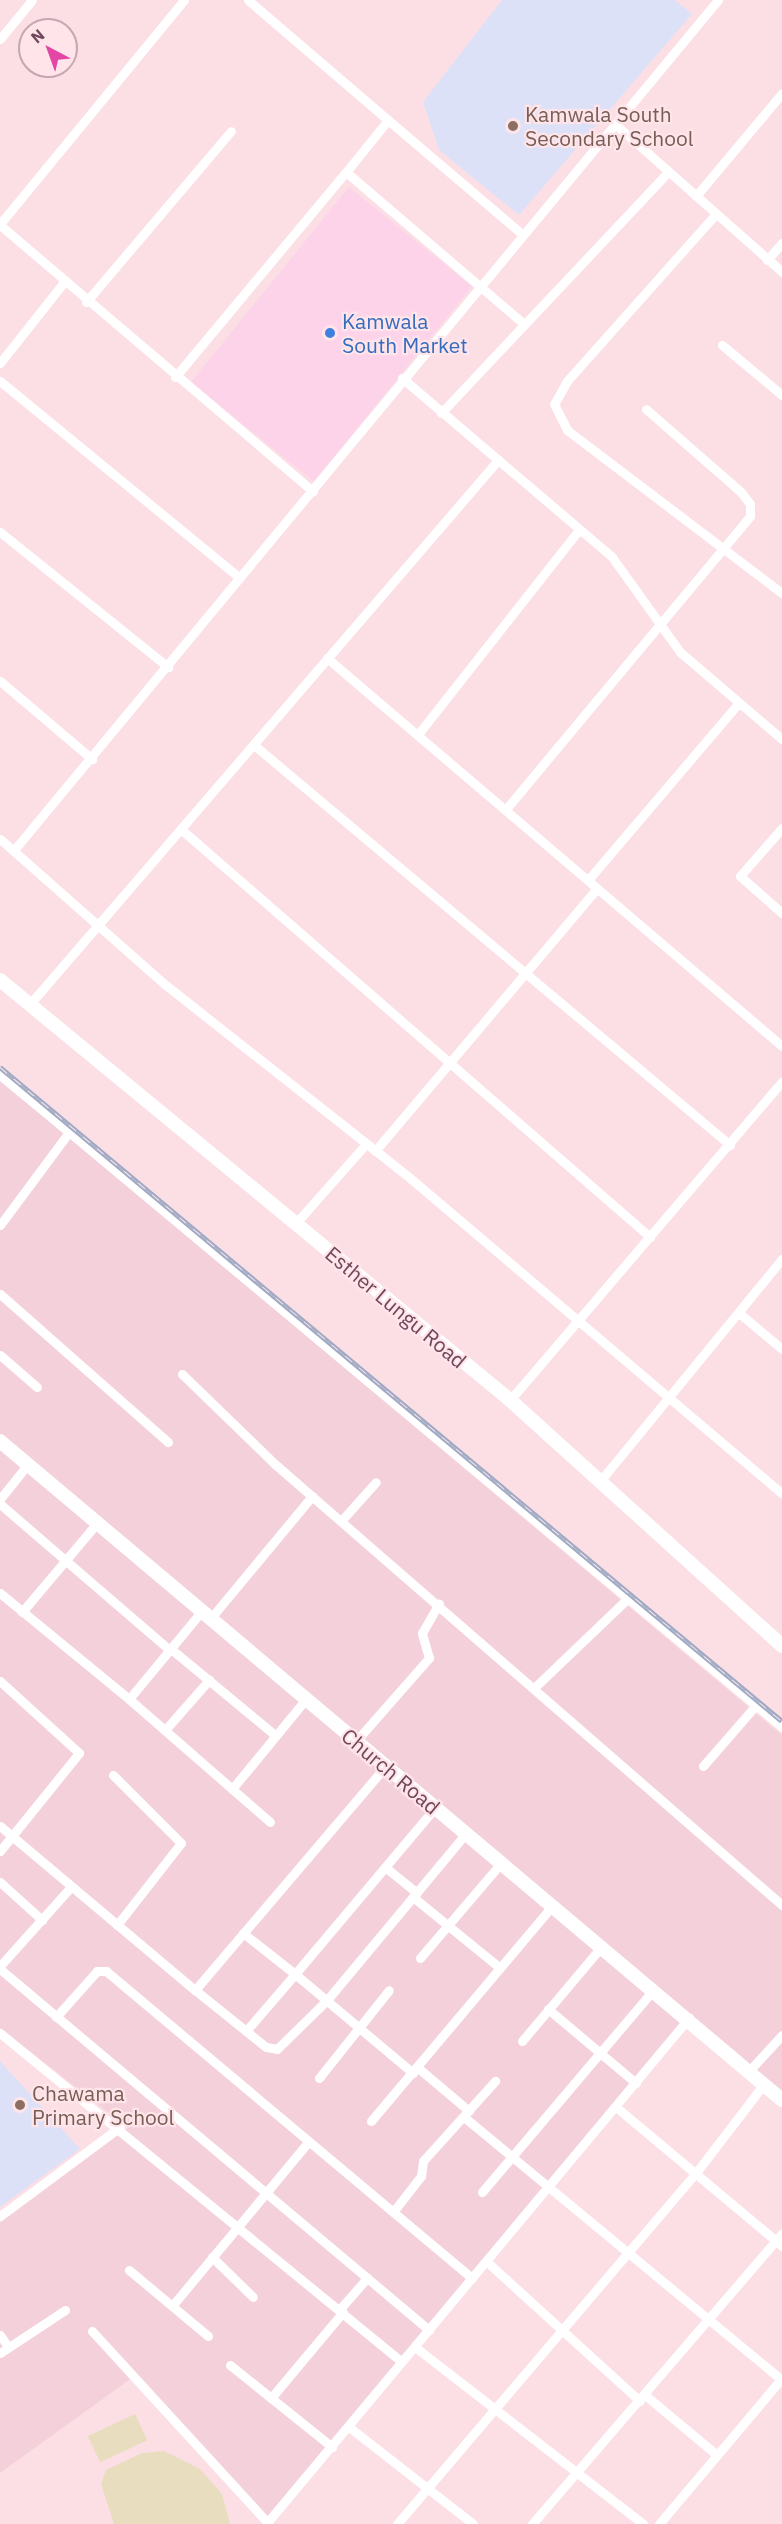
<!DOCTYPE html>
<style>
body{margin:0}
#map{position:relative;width:782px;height:2524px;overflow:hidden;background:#fbdfe5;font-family:"IBM Plex Sans",sans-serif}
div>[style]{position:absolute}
.residential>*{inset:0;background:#f4d1da}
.commercial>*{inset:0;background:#fcd3e8;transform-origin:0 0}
.education>*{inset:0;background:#dce1f7}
.green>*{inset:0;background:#e8debf;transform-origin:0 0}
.street>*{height:9px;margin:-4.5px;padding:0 4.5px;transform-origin:4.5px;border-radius:4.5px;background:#fff}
.secondary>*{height:14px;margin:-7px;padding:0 7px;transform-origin:7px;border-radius:7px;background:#fff}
.rail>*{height:5px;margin-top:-2.5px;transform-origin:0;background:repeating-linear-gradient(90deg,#ffe4ea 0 9px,#9fa9c3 0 18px);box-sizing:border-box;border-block:2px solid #9fa9c3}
.dots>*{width:16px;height:16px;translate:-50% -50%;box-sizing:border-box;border:3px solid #ffe4ea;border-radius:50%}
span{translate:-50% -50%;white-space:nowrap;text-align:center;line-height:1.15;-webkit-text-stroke:4.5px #ffe4ea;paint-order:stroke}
.education-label{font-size:21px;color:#785e54}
.left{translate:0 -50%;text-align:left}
.shop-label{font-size:21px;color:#366cbe}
.street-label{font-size:21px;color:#70485b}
.north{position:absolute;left:18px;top:18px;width:60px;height:60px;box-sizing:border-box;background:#ffe4ea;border:2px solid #c6a6b1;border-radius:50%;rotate:319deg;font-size:16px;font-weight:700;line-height:24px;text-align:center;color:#70485b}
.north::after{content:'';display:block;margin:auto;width:21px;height:27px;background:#e346a4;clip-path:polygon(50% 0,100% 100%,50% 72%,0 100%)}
</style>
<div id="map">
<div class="residential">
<i style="clip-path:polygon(0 1079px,782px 1735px,782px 2103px,691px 2024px,270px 2524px,136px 2375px,0 2473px,0 2223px,128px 2128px,0 2028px)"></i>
</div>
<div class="commercial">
<i style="left:349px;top:187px;width:158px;height:251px;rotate:39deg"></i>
</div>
<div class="education">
<i style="clip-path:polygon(502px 0,675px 0,692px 14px,519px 215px,439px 150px,423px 102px)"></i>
<i style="clip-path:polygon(0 2061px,80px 2149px,0 2207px)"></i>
</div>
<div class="green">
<i style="left:135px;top:2414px;width:29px;height:52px;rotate:65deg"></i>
<i style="clip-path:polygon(164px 2451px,200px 2469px,222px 2494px,230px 2524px,114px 2524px,101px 2484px,106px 2470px,142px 2453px)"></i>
</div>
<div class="street">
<i style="left:248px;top:0;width:184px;rotate:40.6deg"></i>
<i style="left:388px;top:120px;width:67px;rotate:128.9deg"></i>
<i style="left:0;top:39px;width:50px;rotate:-50.6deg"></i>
<i style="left:388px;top:120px;width:176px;rotate:40.4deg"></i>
<i style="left:615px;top:124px;width:223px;rotate:41.5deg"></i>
<i style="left:696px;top:196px;width:134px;rotate:-50.1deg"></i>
<i style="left:714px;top:216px;width:221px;rotate:131.7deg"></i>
<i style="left:567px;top:381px;width:26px;rotate:119deg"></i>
<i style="left:554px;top:404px;width:29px;rotate:63deg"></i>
<i style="left:567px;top:430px;width:270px;rotate:37.2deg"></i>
<i style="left:0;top:224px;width:290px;rotate:-50.6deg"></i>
<i style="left:0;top:225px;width:411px;rotate:40.4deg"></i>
<i style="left:767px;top:260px;width:23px;rotate:-49deg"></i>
<i style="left:86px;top:302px;width:224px;rotate:-49.7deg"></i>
<i style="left:722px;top:345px;width:78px;rotate:39.8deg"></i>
<i style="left:0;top:363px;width:103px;rotate:-51.7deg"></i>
<i style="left:175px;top:377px;width:267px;rotate:-50.2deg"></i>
<i style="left:346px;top:172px;width:234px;rotate:40.5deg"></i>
<i style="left:402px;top:378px;width:276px;rotate:40.4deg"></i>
<i style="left:612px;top:557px;width:117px;rotate:54.4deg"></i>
<i style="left:680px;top:652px;width:134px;rotate:40.5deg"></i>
<i style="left:0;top:381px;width:310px;rotate:39.4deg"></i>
<i style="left:441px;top:413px;width:331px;rotate:-46.7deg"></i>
<i style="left:0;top:532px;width:216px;rotate:38.8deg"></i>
<i style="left:327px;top:658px;width:598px;rotate:40.46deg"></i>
<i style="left:0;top:681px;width:121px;rotate:40.3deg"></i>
<i style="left:419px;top:733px;width:258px;rotate:-51.8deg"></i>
<i style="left:254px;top:745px;width:622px;rotate:40.04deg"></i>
<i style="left:506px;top:809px;width:381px;rotate:-50.2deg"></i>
<i style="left:750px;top:516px;width:12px;rotate:-90deg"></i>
<i style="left:750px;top:504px;width:15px;rotate:-127deg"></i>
<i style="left:741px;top:492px;width:126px;rotate:-138.9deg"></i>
<i style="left:782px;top:828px;width:64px;rotate:131.2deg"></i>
<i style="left:740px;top:876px;width:56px;rotate:41.4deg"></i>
<i style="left:183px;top:831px;width:619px;rotate:41deg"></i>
<i style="left:0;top:839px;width:222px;rotate:41.4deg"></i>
<i style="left:167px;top:986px;width:310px;rotate:38.3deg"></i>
<i style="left:410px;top:1178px;width:488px;rotate:40.3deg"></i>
<i style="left:14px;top:850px;width:1104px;rotate:-50.37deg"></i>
<i style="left:588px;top:880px;width:231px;rotate:-49.6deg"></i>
<i style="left:30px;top:1004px;width:718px;rotate:-49.29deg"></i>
<i style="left:0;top:1075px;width:89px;rotate:39.6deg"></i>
<i style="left:375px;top:1151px;width:344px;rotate:-49.8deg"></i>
<i style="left:296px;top:1223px;width:104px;rotate:-48.5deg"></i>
<i style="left:0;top:1225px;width:116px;rotate:-53.4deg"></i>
<i style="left:69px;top:1132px;width:929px;rotate:39.85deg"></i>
<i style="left:0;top:1294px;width:224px;rotate:41.4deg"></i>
<i style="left:739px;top:1313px;width:56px;rotate:39.9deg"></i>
<i style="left:0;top:1355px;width:49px;rotate:40.9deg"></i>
<i style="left:182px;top:1374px;width:131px;rotate:44.1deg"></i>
<i style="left:276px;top:1465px;width:671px;rotate:41.01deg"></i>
<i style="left:510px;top:1400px;width:419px;rotate:-49.5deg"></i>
<i style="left:601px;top:1480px;width:286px;rotate:-50.7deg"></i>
<i style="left:0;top:1499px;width:45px;rotate:-51.3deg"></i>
<i style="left:0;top:1504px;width:224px;rotate:40.7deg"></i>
<i style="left:341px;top:1521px;width:52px;rotate:-48.1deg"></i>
<i style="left:0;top:1593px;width:167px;rotate:39.4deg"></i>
<i style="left:129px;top:1699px;width:113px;rotate:-50.4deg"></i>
<i style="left:22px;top:1612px;width:116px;rotate:-49.9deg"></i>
<i style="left:210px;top:1619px;width:160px;rotate:-50.3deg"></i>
<i style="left:171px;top:1649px;width:136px;rotate:39.6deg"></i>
<i style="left:0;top:1681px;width:107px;rotate:42.3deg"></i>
<i style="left:79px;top:1753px;width:126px;rotate:128.9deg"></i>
<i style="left:535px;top:1687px;width:129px;rotate:-43.7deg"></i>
<i style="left:129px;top:1699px;width:187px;rotate:41.1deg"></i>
<i style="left:165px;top:1730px;width:67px;rotate:-48.7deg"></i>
<i style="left:356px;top:1741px;width:111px;rotate:-48.7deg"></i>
<i style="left:429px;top:1658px;width:26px;rotate:-106deg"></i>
<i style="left:422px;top:1633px;width:34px;rotate:-60deg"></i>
<i style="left:703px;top:1766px;width:81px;rotate:-49deg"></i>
<i style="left:113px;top:1775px;width:96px;rotate:45deg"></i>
<i style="left:181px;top:1843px;width:104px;rotate:128deg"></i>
<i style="left:232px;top:1789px;width:117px;rotate:-50.6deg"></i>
<i style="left:0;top:1826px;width:255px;rotate:40.1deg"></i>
<i style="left:195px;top:1990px;width:91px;rotate:38.8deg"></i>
<i style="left:266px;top:2047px;width:11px;rotate:10deg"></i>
<i style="left:277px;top:2049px;width:70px;rotate:-44.4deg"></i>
<i style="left:327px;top:2000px;width:217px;rotate:-50.2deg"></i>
<i style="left:385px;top:1867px;width:41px;rotate:39.1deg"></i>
<i style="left:0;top:1882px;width:57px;rotate:42.1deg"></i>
<i style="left:413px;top:1897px;width:112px;rotate:39.2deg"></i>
<i style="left:243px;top:1933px;width:66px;rotate:38.3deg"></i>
<i style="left:295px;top:1974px;width:75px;rotate:130.7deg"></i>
<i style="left:420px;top:1958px;width:126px;rotate:-49.5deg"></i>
<i style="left:0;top:1966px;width:106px;rotate:-48.1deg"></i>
<i style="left:0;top:1969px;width:561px;rotate:40.08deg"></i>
<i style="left:195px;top:1990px;width:293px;rotate:-49.6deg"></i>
<i style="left:548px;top:2009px;width:115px;rotate:40.1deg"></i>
<i style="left:56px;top:2017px;width:62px;rotate:-48.3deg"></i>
<i style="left:97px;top:1971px;width:9px"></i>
<i style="left:106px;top:1971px;width:478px;rotate:40deg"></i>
<i style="left:0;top:2033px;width:519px;rotate:39.3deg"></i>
<i style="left:522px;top:2041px;width:124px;rotate:-49.9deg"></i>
<i style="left:417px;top:2067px;width:68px;rotate:40.2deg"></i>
<i style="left:749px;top:2071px;width:49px;rotate:-47.5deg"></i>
<i style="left:413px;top:2073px;width:154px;rotate:-140deg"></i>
<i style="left:295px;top:1974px;width:217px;rotate:-49.9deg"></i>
<i style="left:319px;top:2078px;width:112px;rotate:-51.5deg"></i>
<i style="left:616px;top:2107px;width:217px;rotate:39.9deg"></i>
<i style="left:464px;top:2117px;width:411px;rotate:39.6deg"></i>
<i style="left:371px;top:2121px;width:282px;rotate:-49.9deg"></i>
<i style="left:482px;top:2192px;width:266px;rotate:-49.7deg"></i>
<i style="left:393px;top:2212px;width:46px;rotate:-52.1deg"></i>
<i style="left:421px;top:2176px;width:15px;rotate:-82deg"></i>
<i style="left:423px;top:2161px;width:108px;rotate:-48deg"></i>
<i style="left:0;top:2216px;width:149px;rotate:-36.6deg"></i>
<i style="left:212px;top:2257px;width:57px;rotate:44.3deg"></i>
<i style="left:486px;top:2261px;width:208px;rotate:42.3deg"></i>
<i style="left:129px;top:2270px;width:103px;rotate:39.9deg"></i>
<i style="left:172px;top:2306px;width:214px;rotate:-50.3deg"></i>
<i style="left:339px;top:2310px;width:43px;rotate:-48.8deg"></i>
<i style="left:92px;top:2331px;width:260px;rotate:47.5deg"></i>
<i style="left:0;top:2335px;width:14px;rotate:56deg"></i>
<i style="left:415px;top:2347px;width:289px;rotate:37.8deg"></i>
<i style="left:0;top:2353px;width:78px;rotate:-33.5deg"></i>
<i style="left:230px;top:2365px;width:131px;rotate:38.8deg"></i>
<i style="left:645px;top:2395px;width:94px;rotate:39.8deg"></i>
<i style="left:271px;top:2398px;width:112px;rotate:-50.1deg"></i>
<i style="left:349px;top:2427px;width:157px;rotate:38deg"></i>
<i style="left:266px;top:2524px;width:660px;rotate:-50.11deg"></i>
<i style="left:397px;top:2524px;width:460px;rotate:-49.6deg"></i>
<i style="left:695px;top:2174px;width:113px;rotate:-52.5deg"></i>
<i style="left:532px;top:2524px;width:384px;rotate:-49.3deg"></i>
<i style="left:659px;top:2524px;width:191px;rotate:-49.9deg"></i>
</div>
<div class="secondary">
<i style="left:0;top:980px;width:661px;rotate:39.47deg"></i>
<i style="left:510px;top:1400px;width:367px;rotate:42.1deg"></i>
<i style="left:0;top:1441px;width:1023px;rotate:40.12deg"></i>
</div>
<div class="rail">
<i style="left:0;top:1067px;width:1019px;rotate:39.91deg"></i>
</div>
<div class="dots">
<i style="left:513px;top:126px;background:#8d6e63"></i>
<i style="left:330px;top:333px;background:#3f7fe0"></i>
<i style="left:20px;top:2105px;background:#8d6e63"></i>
</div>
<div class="education-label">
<span class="left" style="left:525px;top:126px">Kamwala South<br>Secondary School</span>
<span class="left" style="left:32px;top:2105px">Chawama<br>Primary School</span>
</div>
<div class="shop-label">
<span class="left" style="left:342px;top:333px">Kamwala<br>South Market</span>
</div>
<div class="street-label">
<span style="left:396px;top:1307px;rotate:40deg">Esther Lungu Road</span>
<span style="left:391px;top:1771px;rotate:40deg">Church Road</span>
</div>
<div class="north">N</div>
</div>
